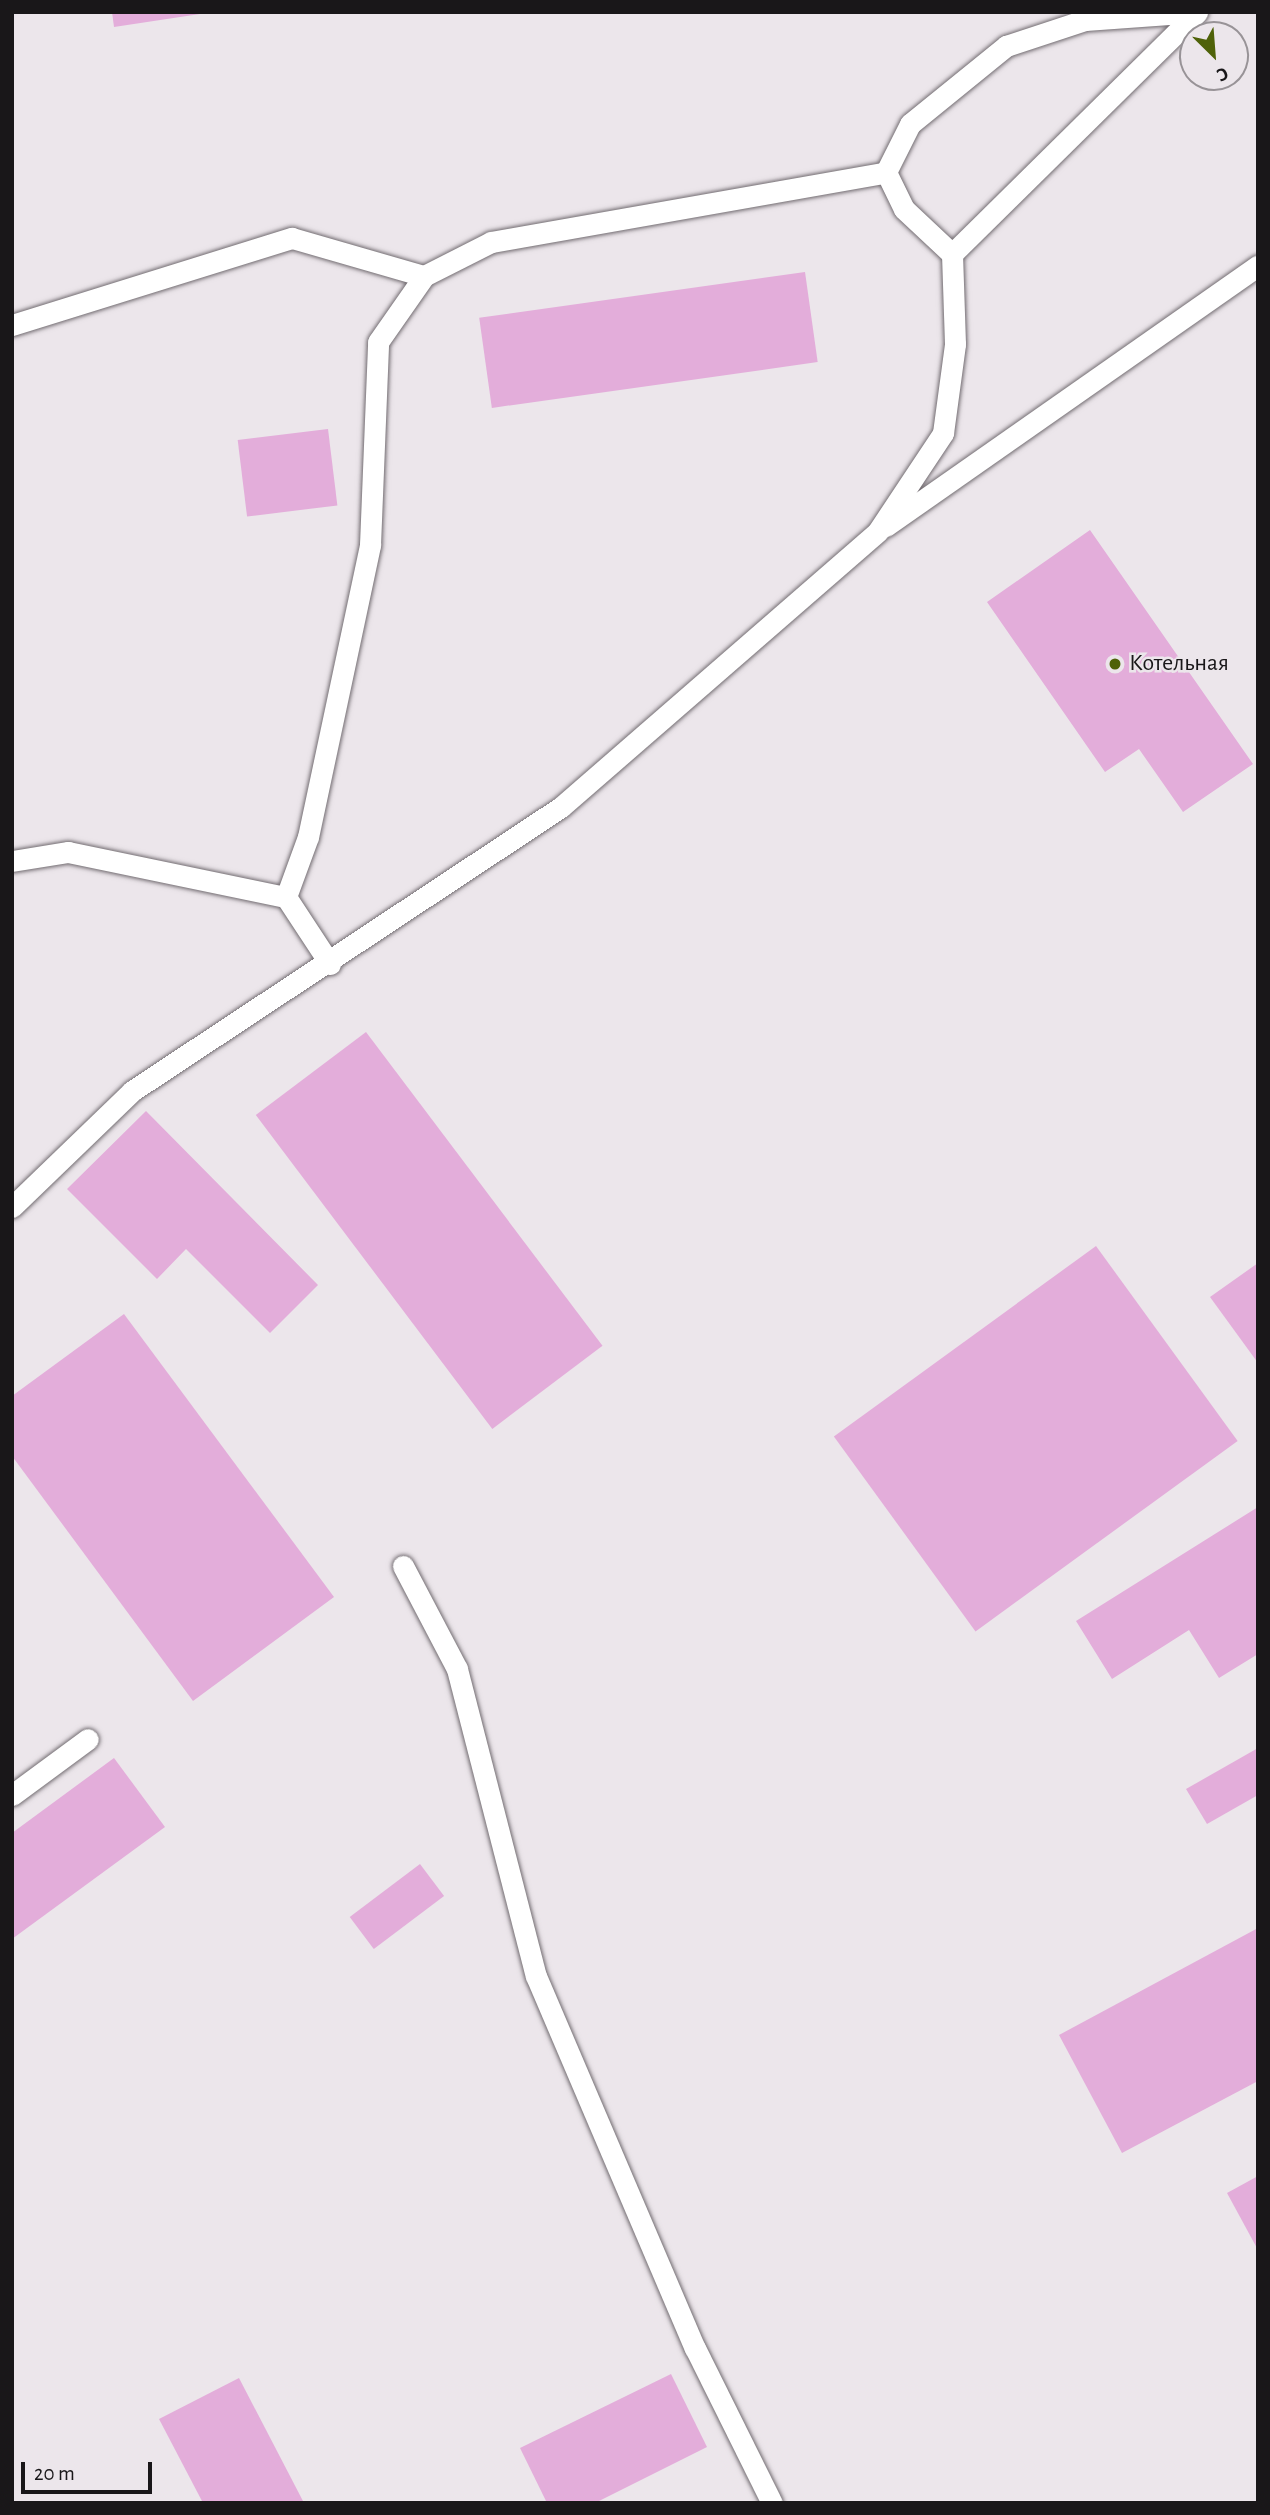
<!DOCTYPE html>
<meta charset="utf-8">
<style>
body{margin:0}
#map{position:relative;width:1270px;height:2515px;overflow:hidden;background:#ece6eb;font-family:"Alegreya Sans",sans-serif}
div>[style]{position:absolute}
.building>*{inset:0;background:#e3adda;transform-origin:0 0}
.roads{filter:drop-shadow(0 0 2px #726c71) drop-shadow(0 0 2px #726c71)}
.lane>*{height:21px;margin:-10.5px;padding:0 10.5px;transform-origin:10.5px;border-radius:10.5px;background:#fff}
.dots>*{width:19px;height:19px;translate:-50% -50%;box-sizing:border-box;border:4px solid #ece6eb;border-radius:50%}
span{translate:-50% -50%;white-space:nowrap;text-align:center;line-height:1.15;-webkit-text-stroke:5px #ece6eb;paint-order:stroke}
.poi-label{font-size:24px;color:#191719}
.left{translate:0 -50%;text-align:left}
.frame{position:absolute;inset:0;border:14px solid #191719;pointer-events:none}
.north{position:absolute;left:1179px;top:21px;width:70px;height:70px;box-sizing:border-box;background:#ece6eb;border:2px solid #989397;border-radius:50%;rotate:155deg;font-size:19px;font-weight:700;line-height:28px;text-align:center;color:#191719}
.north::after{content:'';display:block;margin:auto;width:24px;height:32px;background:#4f6209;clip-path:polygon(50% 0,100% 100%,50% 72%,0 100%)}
.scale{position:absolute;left:21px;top:2462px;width:131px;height:32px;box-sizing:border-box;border:4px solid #191719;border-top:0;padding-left:9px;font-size:21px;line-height:24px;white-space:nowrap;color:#191719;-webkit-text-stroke:5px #ece6eb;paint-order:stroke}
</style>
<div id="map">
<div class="building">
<i style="clip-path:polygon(112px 12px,200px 12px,200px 14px,114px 27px)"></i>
<i style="left:805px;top:272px;width:91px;height:329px;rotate:82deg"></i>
<i style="left:328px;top:429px;width:77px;height:91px;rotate:83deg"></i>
<i style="clip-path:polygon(1090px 530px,1253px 764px,1183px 812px,1139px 749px,1105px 772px,987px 602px)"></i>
<i style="left:366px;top:1032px;width:393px;height:138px;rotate:53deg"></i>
<i style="clip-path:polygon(146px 1111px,318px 1285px,270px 1333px,186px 1249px,157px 1279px,67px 1189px)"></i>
<i style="left:1096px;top:1246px;width:241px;height:324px;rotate:54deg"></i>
<i style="clip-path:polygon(1258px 1263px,1258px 1363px,1210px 1297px)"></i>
<i style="clip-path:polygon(124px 1314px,334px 1597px,193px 1701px,12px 1456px,12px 1396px)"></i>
<i style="clip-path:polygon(1258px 1507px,1258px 1654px,1219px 1678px,1189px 1630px,1112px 1679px,1076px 1621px)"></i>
<i style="clip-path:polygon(1258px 1748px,1258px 1795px,1207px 1824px,1186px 1789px)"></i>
<i style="clip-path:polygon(114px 1758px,165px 1827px,12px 1939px,12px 1833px)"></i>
<i style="left:420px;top:1864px;width:40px;height:88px;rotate:53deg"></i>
<i style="clip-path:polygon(1258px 1928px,1258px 2081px,1122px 2153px,1059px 2035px)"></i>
<i style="clip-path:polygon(1258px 2176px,1258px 2250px,1227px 2193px)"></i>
<i style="clip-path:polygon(671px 2374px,707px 2447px,595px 2503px,547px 2503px,520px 2448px)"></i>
<i style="clip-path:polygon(239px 2378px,304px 2503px,203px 2503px,159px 2419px)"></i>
</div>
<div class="roads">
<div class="lane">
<i style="left:886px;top:172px;width:41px;rotate:64.1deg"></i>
<i style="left:904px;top:209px;width:66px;rotate:43.2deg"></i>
<i style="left:12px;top:325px;width:293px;rotate:-17.3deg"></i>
<i style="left:292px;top:238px;width:137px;rotate:16.1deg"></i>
<i style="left:886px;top:526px;width:454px;rotate:-35deg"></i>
<i style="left:12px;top:861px;width:57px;rotate:-9.1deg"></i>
<i style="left:68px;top:852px;width:223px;rotate:11.7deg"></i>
<i style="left:330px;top:964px;width:80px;rotate:-123.3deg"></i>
<i style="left:286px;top:897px;width:64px;rotate:-69.9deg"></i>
<i style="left:308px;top:837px;width:299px;rotate:-78deg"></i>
<i style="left:370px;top:545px;width:203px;rotate:-87.7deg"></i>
<i style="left:378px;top:342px;width:80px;rotate:-55.1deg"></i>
<i style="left:424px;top:276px;width:75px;rotate:-26.9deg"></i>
<i style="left:491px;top:242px;width:401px;rotate:-10deg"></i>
<i style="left:886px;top:172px;width:54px;rotate:-63.4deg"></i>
<i style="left:910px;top:124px;width:124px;rotate:-39.1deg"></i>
<i style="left:1006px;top:46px;width:83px;rotate:-18.2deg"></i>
<i style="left:1085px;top:20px;width:112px;rotate:-4.1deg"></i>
<i style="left:12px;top:1207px;width:167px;rotate:-44deg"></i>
<i style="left:132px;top:1091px;width:514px;rotate:-33.5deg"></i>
<i style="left:561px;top:807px;width:420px;rotate:-41deg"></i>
<i style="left:878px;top:531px;width:118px;rotate:-56.4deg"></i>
<i style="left:943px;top:433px;width:90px;rotate:-82.3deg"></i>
<i style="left:955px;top:344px;width:90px;rotate:-91.9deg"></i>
<i style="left:952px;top:254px;width:344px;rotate:-44.6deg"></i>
<i style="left:403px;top:1566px;width:116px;rotate:62.3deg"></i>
<i style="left:457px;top:1669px;width:317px;rotate:75.6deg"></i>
<i style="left:536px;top:1976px;width:405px;rotate:66.9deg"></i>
<i style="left:695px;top:2348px;width:173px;rotate:63.6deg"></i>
<i style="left:12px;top:1795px;width:94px;rotate:-36.4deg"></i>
</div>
</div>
<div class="dots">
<i style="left:1115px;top:664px;background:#4f6209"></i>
</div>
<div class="poi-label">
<span class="left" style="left:1129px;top:664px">Котельная</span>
</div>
<div class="frame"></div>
<div class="north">С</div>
<div class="scale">20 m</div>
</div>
